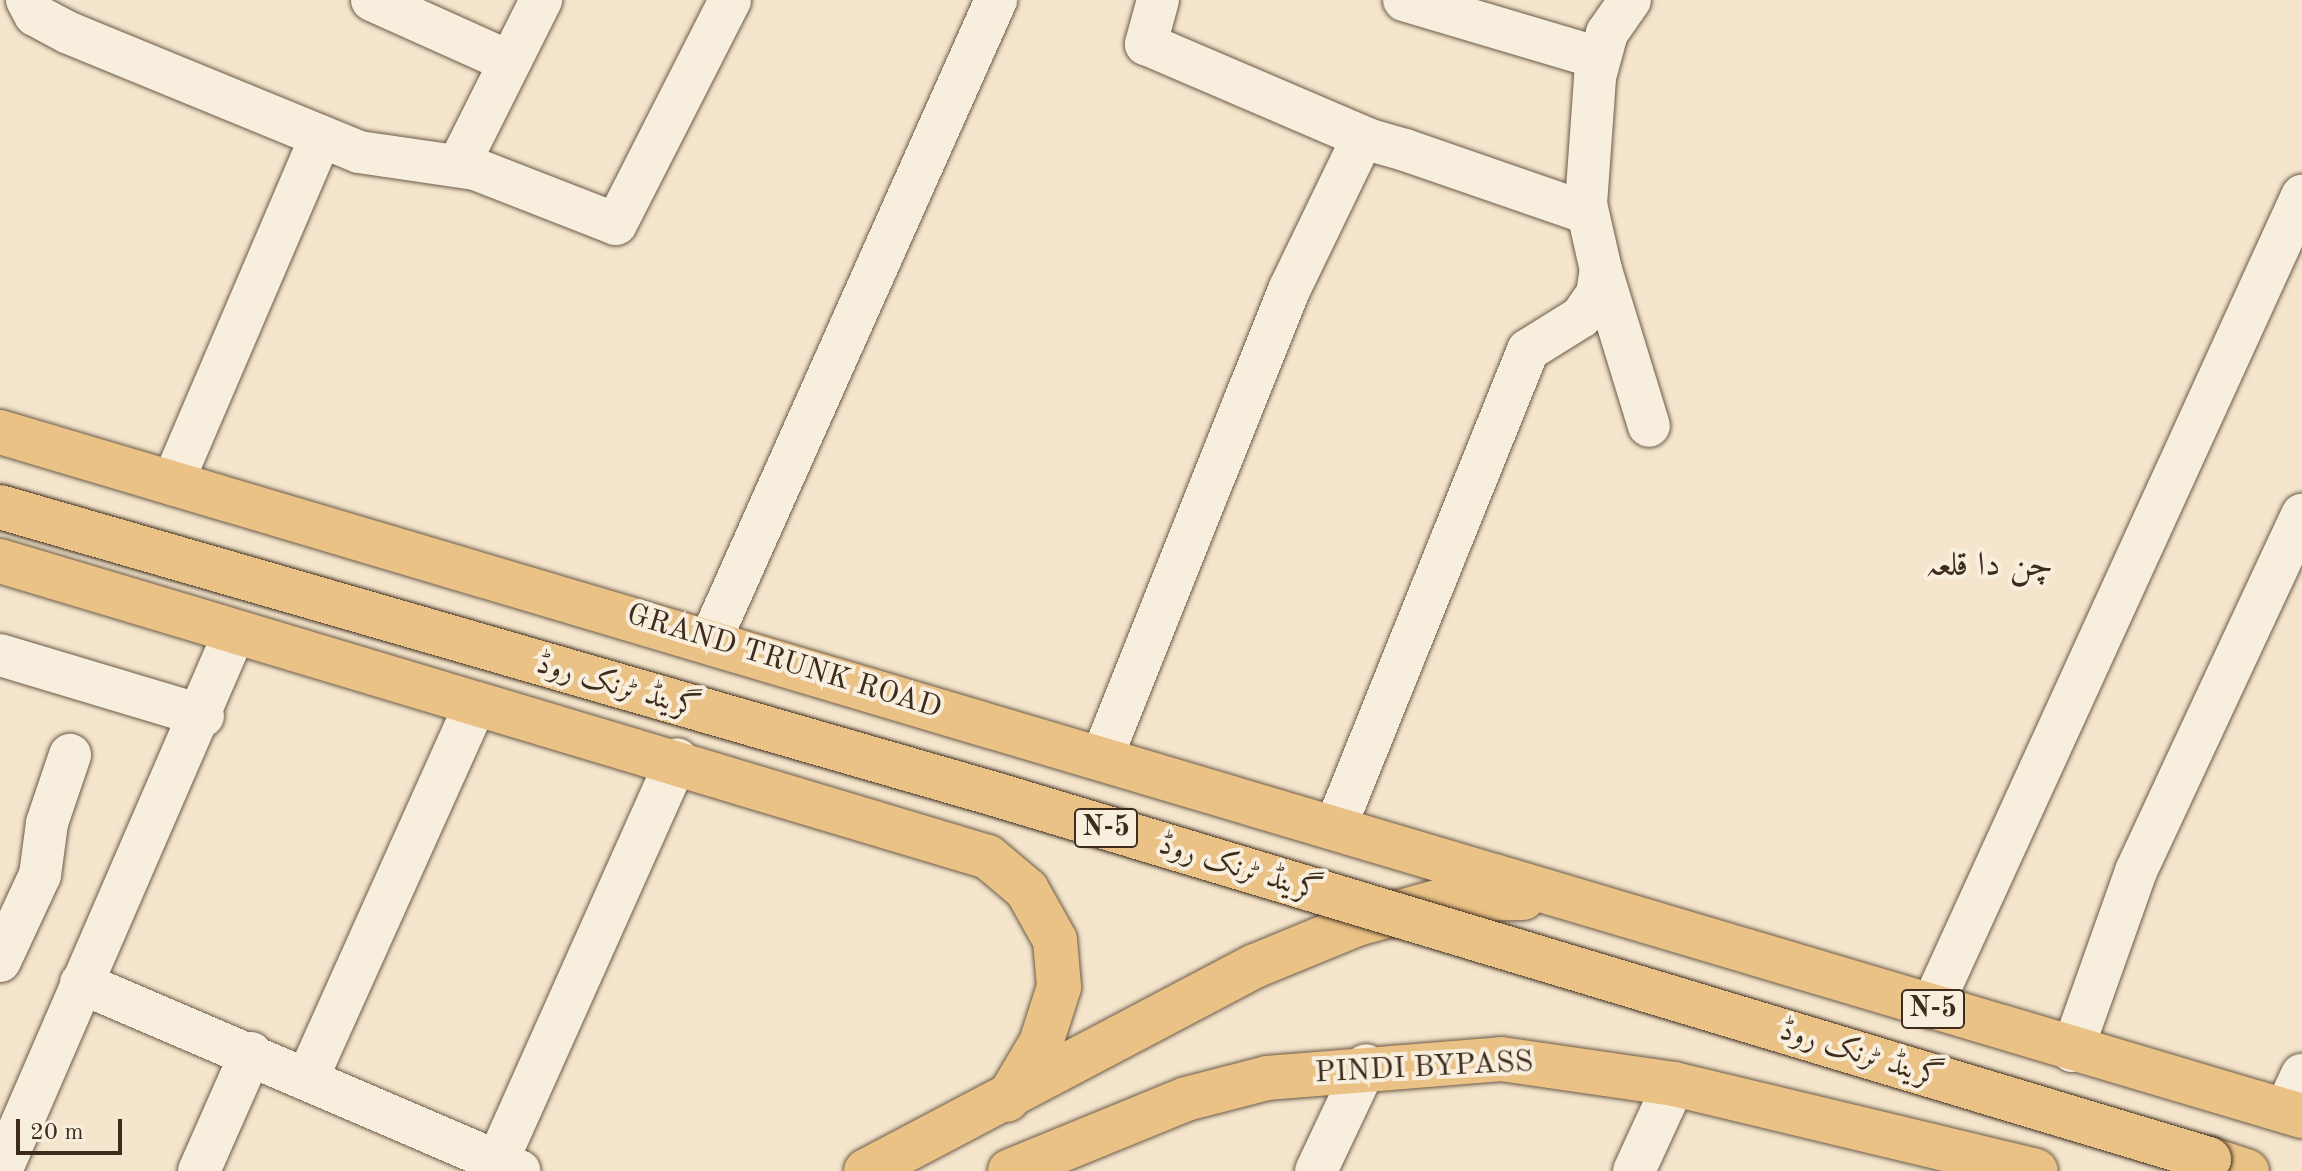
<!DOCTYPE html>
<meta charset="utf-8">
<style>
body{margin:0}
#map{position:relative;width:2302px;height:1171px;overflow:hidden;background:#f4e5cc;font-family:"Old Standard TT",Amiri,serif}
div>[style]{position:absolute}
.roads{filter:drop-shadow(0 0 2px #6b5a48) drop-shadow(0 0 2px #6b5a48)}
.minor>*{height:42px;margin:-21px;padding:0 21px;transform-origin:21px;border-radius:21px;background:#f8eede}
.trunk>*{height:44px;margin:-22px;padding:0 22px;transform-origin:22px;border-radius:22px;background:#eac286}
.bridges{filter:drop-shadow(0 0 2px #3d2c1c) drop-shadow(0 0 2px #3d2c1c)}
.trunk-bridge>*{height:44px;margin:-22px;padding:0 22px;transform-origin:22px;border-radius:22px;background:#eac286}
span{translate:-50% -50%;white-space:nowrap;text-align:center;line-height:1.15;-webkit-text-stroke:8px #f8eede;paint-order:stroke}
.shield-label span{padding:2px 6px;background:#f8eede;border:2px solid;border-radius:6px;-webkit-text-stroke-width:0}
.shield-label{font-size:28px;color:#3d2c1c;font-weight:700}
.street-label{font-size:30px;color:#3d2c1c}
.quarter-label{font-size:34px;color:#3d2c1c}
.scale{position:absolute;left:16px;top:1119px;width:106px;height:36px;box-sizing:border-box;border:4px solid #3d2c1c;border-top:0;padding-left:10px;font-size:24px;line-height:28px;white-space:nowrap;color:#3d2c1c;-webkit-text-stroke:6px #f8eede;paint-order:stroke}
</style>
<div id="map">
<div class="roads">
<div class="minor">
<i style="left:27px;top:0;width:17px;rotate:62deg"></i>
<i style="left:35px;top:15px;width:38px;rotate:28deg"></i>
<i style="left:69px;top:33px;width:313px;rotate:22.3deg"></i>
<i style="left:359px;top:152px;width:117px;rotate:8.3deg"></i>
<i style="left:475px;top:169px;width:151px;rotate:21.3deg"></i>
<i style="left:616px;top:224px;width:251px;rotate:-63deg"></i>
<i style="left:372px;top:0;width:151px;rotate:24.2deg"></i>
<i style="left:1158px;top:0;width:46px;rotate:105.3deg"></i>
<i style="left:1146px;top:44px;width:244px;rotate:23.2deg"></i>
<i style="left:1404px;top:0;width:203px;rotate:16.6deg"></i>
<i style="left:458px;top:166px;width:186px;rotate:-63.4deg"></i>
<i style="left:1601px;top:270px;width:163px;rotate:72.9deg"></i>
<i style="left:172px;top:484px;width:378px;rotate:-66.8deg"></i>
<i style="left:710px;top:641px;width:702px;rotate:-65.95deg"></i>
<i style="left:0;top:655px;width:212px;rotate:16.7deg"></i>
<i style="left:1102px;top:757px;width:503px;rotate:-68.18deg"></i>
<i style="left:1289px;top:290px;width:161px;rotate:-64.2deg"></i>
<i style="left:1359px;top:145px;width:12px;rotate:-24deg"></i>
<i style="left:1370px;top:140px;width:36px;rotate:16deg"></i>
<i style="left:1405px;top:150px;width:193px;rotate:19.1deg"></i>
<i style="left:1335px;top:828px;width:515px;rotate:-68.01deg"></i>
<i style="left:1528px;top:350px;width:62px;rotate:-31.9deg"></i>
<i style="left:1581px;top:317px;width:28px;rotate:-55deg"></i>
<i style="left:1597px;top:294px;width:24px;rotate:-81deg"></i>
<i style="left:1601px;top:270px;width:68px;rotate:-102.8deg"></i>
<i style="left:1586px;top:204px;width:127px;rotate:-85.9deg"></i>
<i style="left:1595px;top:77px;width:46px;rotate:-74.7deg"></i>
<i style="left:1607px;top:33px;width:40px;rotate:-55.1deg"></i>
<i style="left:0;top:961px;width:95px;rotate:-65.1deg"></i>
<i style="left:40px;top:875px;width:52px;rotate:-82.3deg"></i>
<i style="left:47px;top:823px;width:72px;rotate:-71.3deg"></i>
<i style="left:81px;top:983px;width:477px;rotate:23.2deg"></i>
<i style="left:1931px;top:1008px;width:893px;rotate:-65.44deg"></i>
<i style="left:2072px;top:1051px;width:191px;rotate:-70.4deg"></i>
<i style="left:2136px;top:871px;width:393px;rotate:-65deg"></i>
<i style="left:308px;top:1077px;width:405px;rotate:-65.8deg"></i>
<i style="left:2285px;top:1111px;width:40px;rotate:-65deg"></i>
<i style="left:1px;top:1171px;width:583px;rotate:-66.56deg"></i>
<i style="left:199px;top:1171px;width:129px;rotate:-66.2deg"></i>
<i style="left:493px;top:1171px;width:451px;rotate:-65.9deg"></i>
<i style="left:1316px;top:1171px;width:117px;rotate:-64.7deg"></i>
<i style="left:1634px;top:1171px;width:96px;rotate:-65.3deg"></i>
</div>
<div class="trunk">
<i style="left:0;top:432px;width:2401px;rotate:16.55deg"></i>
<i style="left:0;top:561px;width:1031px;rotate:16.68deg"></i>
<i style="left:988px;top:857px;width:51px;rotate:40.2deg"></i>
<i style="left:1027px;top:890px;width:57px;rotate:60.8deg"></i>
<i style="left:1055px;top:940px;width:47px;rotate:85.1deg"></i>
<i style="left:1059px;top:987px;width:59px;rotate:107.8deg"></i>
<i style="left:1041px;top:1043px;width:66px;rotate:120.8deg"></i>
<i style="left:2209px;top:1159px;width:40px;rotate:18deg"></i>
<i style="left:866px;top:1171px;width:440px;rotate:-27.8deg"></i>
<i style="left:1255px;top:966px;width:110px;rotate:-22.4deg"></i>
<i style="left:1357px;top:924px;width:94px;rotate:-15.4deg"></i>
<i style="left:1448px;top:899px;width:75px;rotate:-0.8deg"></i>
<i style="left:1010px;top:1171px;width:190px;rotate:-22.2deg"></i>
<i style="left:1186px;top:1099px;width:84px;rotate:-14.5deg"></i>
<i style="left:1267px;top:1078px;width:235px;rotate:-4.6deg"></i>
<i style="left:1501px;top:1059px;width:175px;rotate:8.2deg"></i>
<i style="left:1674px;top:1084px;width:372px;rotate:13.5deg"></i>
</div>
</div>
<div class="bridges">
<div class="trunk-bridge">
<i style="left:0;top:507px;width:1031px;rotate:16.1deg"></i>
<i style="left:991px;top:793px;width:1272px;rotate:16.73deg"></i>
</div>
</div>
<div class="shield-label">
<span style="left:1106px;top:828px">N-5</span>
<span style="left:1933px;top:1009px">N-5</span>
</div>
<div class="street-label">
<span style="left:784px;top:662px;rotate:17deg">GRAND TRUNK ROAD</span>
<span style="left:618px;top:687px;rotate:16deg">گرینڈ ٹرنک روڈ</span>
<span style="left:1240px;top:869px;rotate:17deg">گرینڈ ٹرنک روڈ</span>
<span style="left:1861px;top:1055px;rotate:17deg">گرینڈ ٹرنک روڈ</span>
<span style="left:1424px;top:1068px;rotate:-3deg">PINDI BYPASS</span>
</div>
<div class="quarter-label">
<span style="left:1989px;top:567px">چن دا قلعہ</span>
</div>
<div class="scale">20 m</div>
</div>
